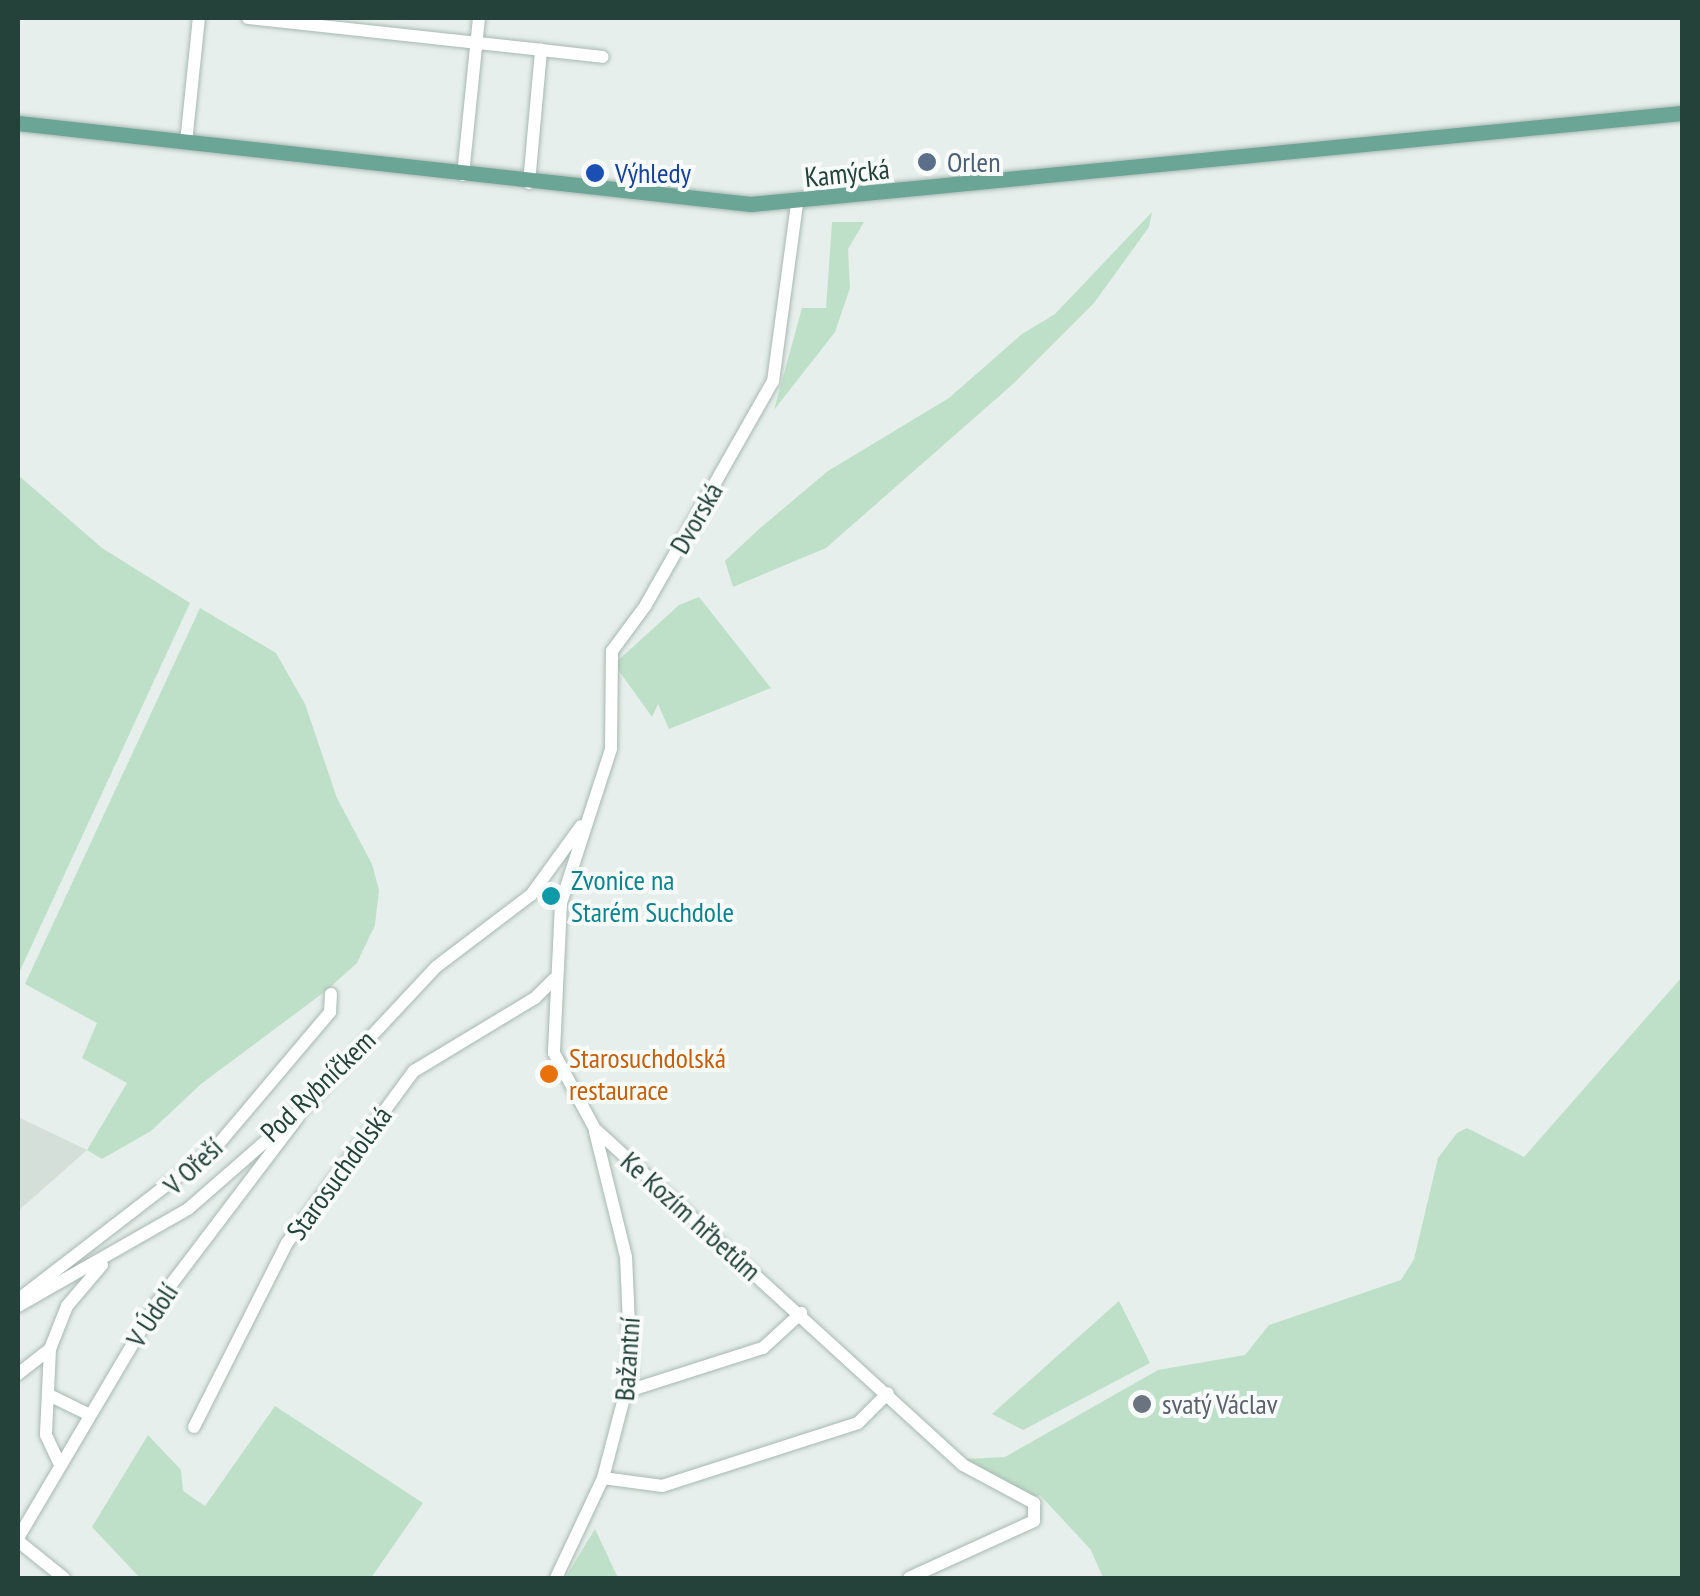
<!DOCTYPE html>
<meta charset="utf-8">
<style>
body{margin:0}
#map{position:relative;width:1700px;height:1596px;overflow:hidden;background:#e6efeb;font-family:"PT Sans Narrow",sans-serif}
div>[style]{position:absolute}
.built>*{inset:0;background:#d4dfda}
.green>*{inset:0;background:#bfe0c8}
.roads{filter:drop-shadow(0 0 2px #a8b8b2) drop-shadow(0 0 2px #a8b8b2)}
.minor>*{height:12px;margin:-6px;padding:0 6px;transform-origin:6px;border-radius:6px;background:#fff}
.major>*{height:15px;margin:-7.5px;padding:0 7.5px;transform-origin:7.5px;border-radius:7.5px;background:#6aa596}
.dots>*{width:28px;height:28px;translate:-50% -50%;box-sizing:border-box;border:5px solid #f7fbf9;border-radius:50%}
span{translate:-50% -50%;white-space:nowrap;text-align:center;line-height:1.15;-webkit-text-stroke:8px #f7fbf9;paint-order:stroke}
.service-label{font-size:28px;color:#4e5e75}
.left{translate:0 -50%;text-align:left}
.transit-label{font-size:28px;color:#164399}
.street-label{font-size:28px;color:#24423a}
.culture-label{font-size:28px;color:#0d838f}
.food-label{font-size:28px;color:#c56008}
.worship-label{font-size:28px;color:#5b616d}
.frame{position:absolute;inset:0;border:20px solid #24423a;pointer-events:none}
</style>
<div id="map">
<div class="built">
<i style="clip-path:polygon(18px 1117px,87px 1150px,18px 1211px)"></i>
</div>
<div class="green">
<i style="clip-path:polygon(635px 171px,649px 174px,649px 187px,616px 183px)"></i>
<i style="clip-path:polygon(1152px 212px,1149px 227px,1094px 303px,1013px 384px,826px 548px,733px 587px,725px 561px,759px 529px,828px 471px,949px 398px,1022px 334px,1055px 314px)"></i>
<i style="clip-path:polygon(832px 222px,864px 222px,848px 249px,850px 288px,835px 332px,774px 410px,802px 308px,826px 308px)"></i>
<i style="clip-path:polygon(18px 475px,102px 548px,190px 603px,18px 975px)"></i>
<i style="clip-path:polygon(699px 597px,771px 688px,669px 729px,658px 704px,652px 717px,614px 664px,679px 605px)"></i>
<i style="clip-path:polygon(200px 608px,276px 653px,305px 704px,337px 798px,372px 864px,379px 890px,375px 925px,357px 963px,327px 990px,201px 1084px,151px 1131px,102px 1159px,87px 1150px,127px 1083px,82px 1058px,97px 1023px,25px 984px)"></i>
<i style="clip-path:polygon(1682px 977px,1682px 1578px,1103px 1578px,1091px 1550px,1040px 1495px,1031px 1498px,966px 1459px,1005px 1457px,1158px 1370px,1245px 1355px,1269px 1325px,1401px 1280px,1414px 1259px,1438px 1158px,1457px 1133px,1467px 1128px,1524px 1157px)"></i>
<i style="clip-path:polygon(1119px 1301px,1150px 1363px,1023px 1430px,992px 1414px)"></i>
<i style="clip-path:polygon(275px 1406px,423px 1503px,371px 1578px,140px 1578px,92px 1527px,148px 1435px,181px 1470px,183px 1491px,205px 1506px)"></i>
<i style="clip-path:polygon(595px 1529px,618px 1578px,565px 1578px)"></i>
</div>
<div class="roads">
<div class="minor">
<i style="left:248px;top:18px;width:295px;rotate:6.2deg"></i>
<i style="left:186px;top:143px;width:126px;rotate:-84.1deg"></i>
<i style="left:463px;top:175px;width:158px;rotate:-84.2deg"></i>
<i style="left:529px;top:183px;width:134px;rotate:-84.8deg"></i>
<i style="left:541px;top:50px;width:62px;rotate:6.4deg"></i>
<i style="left:797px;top:204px;width:179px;rotate:97.7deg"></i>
<i style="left:773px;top:381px;width:257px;rotate:119.6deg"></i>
<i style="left:646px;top:605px;width:57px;rotate:126.5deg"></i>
<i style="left:612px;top:651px;width:98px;rotate:90.6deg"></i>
<i style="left:611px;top:749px;width:162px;rotate:108deg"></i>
<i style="left:561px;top:903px;width:150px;rotate:92.7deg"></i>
<i style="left:554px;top:1053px;width:86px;rotate:61.7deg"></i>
<i style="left:595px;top:1129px;width:498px;rotate:42.4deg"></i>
<i style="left:963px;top:1465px;width:81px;rotate:28.2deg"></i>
<i style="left:1034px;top:1503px;width:18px;rotate:90deg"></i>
<i style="left:1034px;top:1521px;width:137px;rotate:155.5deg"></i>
<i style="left:24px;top:1295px;width:242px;rotate:-37.6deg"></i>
<i style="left:216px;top:1147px;width:177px;rotate:-49.8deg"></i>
<i style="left:330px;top:1012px;width:18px;rotate:-87deg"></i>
<i style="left:18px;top:1306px;width:196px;rotate:-29.7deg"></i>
<i style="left:188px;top:1209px;width:157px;rotate:-41.1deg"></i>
<i style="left:306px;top:1106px;width:190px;rotate:-46.9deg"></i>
<i style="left:436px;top:967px;width:119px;rotate:-37.2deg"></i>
<i style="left:531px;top:895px;width:85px;rotate:-54.1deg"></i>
<i style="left:50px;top:1349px;width:86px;rotate:92.7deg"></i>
<i style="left:46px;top:1435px;width:29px;rotate:65deg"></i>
<i style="left:18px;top:1374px;width:41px;rotate:-38deg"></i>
<i style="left:50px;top:1349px;width:46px;rotate:-68.4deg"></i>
<i style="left:67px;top:1306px;width:54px;rotate:-49.5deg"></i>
<i style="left:628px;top:1391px;width:142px;rotate:-17.7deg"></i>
<i style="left:763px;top:1348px;width:52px;rotate:-42.6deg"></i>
<i style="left:51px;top:1396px;width:43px;rotate:26deg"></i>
<i style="left:194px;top:1427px;width:206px;rotate:-63.2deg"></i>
<i style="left:287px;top:1243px;width:214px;rotate:-53.6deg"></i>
<i style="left:414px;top:1071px;width:141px;rotate:-31.1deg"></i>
<i style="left:535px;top:998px;width:27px;rotate:-45deg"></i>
<i style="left:603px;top:1478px;width:60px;rotate:7.7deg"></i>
<i style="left:662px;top:1486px;width:206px;rotate:-17.8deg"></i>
<i style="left:858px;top:1423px;width:42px;rotate:-45deg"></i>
<i style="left:18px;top:1538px;width:273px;rotate:-59.4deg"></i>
<i style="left:157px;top:1303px;width:233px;rotate:-52.8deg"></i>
<i style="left:18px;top:1541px;width:59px;rotate:38.8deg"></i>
<i style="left:556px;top:1578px;width:110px;rotate:-64.8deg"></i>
<i style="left:603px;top:1478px;width:111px;rotate:-75.3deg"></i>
<i style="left:631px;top:1371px;width:114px;rotate:-92.5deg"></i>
<i style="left:626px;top:1257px;width:129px;rotate:-103.9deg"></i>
</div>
<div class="major">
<i style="left:18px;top:123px;width:737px;rotate:6.31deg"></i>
<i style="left:751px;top:204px;width:935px;rotate:-5.58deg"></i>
</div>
</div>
<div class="dots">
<i style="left:927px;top:162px;background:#5c6f8a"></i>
<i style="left:595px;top:173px;background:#1a4fb4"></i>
<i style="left:551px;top:896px;background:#0f9aa8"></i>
<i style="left:549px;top:1074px;background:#e8710a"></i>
<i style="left:1142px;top:1404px;background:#6b7280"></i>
</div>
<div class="service-label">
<span class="left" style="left:947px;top:162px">Orlen</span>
</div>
<div class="transit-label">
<span class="left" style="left:615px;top:173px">Výhledy</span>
</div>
<div class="street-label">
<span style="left:847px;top:173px;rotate:-6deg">Kamýcká</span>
<span style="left:696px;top:518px;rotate:-60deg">Dvorská</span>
<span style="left:318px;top:1086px;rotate:-44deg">Pod Rybníčkem</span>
<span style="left:193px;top:1166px;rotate:-43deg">V Ořeší</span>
<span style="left:339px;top:1173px;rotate:-54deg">Starosuchdolská</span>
<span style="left:691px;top:1216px;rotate:42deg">Ke Kozím hřbetům</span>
<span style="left:152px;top:1315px;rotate:-57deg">V Údolí</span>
<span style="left:627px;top:1359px;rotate:-86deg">Bažantní</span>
</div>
<div class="culture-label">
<span class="left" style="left:571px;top:896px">Zvonice na<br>Starém Suchdole</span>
</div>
<div class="food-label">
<span class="left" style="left:569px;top:1074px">Starosuchdolská<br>restaurace</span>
</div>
<div class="worship-label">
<span class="left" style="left:1162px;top:1404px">svatý Václav</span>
</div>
<div class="frame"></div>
</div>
